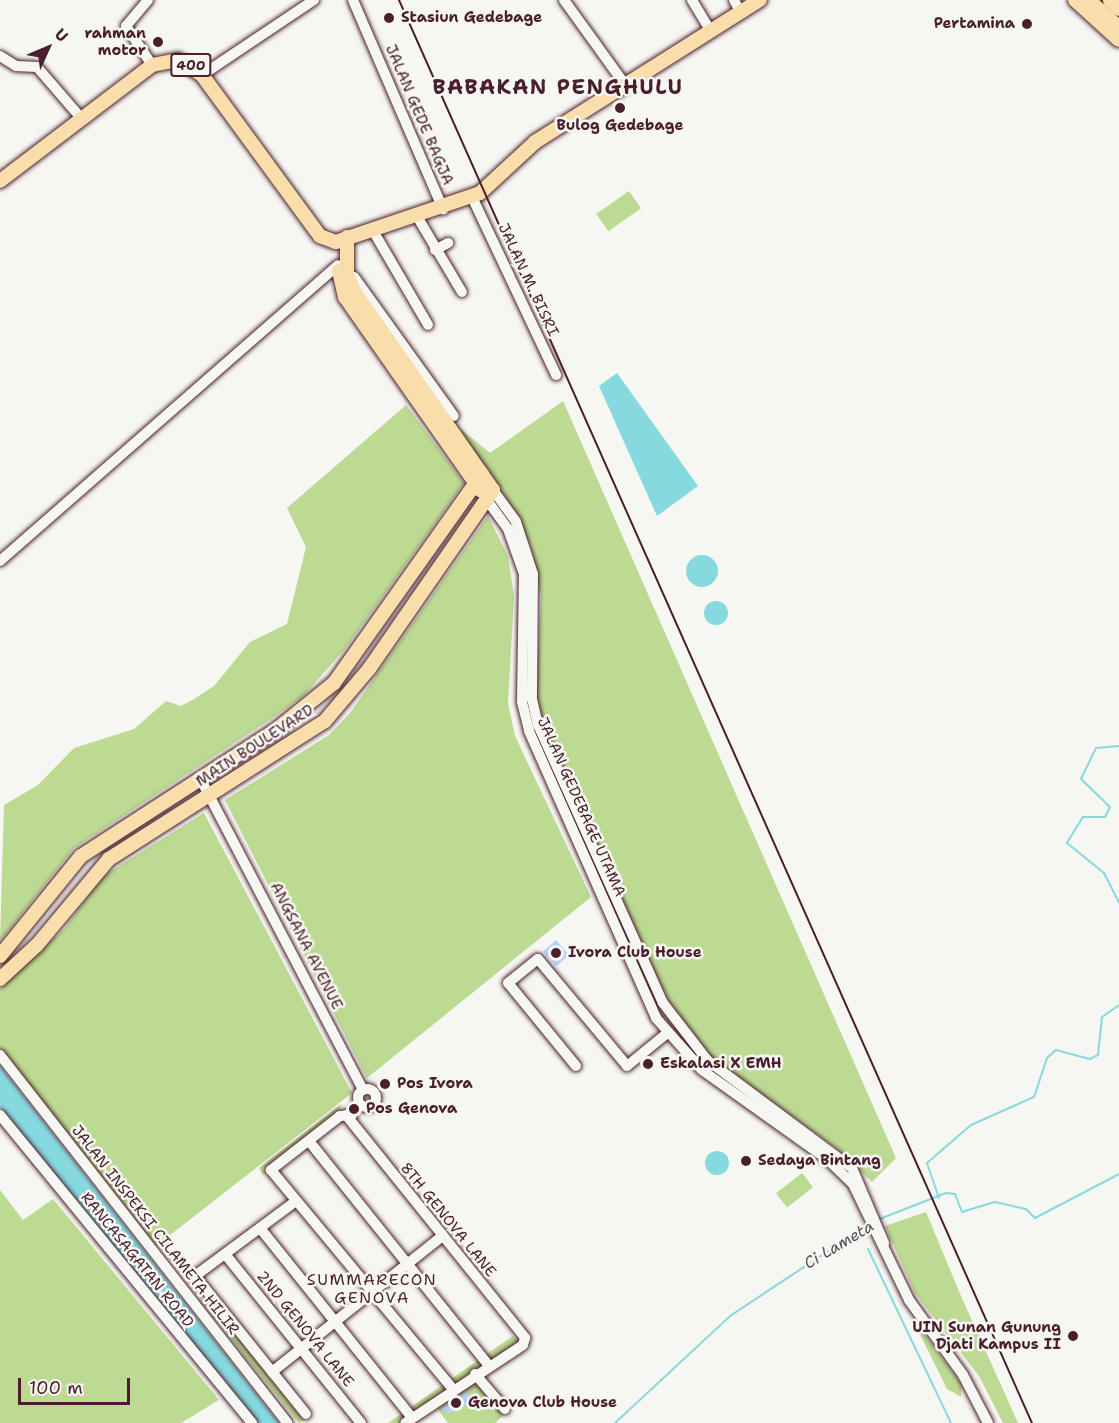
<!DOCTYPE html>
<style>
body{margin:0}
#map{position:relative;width:1119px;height:1423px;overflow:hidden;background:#f6f6f2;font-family:"Shantell Sans",sans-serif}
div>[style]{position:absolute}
.green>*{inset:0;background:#bcda92;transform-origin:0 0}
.water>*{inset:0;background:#87d9e0;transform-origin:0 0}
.round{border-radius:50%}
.stream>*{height:2px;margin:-1px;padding:0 1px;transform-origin:1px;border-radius:1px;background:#87d9e0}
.building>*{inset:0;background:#b6d1ff;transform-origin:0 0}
.minor-tunnel>*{height:10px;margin-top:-5px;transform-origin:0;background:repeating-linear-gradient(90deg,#d4cbca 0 10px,transparent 0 15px)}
.roads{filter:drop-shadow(0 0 2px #4a1f2b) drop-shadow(0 0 2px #4a1f2b)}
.minor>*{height:10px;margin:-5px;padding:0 5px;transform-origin:5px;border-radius:5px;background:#f6f6f2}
.minor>.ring{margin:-5px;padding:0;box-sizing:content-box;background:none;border:10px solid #f6f6f2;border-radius:50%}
.major>*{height:14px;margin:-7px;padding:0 7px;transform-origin:7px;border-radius:7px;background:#f9deab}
.highway>*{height:15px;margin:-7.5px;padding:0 7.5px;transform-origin:7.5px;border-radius:7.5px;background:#f9deab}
.rail>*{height:2px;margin:-1px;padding:0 1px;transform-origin:1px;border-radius:1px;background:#4a1f2b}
.dots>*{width:16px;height:16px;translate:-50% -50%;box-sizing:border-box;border:3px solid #f6f6f2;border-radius:50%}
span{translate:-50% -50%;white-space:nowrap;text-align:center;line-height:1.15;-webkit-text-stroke:5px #f6f6f2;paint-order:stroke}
.shield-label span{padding:2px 4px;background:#f6f6f2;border:2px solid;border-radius:4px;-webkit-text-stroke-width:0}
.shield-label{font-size:14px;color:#4a1f2b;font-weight:700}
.poi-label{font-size:15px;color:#4a1f2b;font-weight:700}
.left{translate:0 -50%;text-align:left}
.right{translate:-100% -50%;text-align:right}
.street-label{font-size:15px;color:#4a1f2b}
.water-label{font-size:16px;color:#594e58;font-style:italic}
.neighbourhood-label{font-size:16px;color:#4a1f2b;letter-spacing:1.5px}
.district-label{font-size:21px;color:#4a1f2b;font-weight:700;letter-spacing:1.5px}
.north{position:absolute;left:18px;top:18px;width:60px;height:60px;-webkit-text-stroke:4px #f6f6f2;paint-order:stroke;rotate:46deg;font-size:16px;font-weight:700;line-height:24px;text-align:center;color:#4a1f2b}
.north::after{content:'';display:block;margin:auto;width:21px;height:27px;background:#4a1f2b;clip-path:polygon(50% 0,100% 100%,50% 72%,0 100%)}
.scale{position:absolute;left:18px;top:1378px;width:112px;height:27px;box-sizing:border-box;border:3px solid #4a1f2b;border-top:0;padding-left:8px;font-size:18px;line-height:21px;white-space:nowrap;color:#4a1f2b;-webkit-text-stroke:4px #f6f6f2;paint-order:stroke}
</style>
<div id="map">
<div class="green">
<i style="left:629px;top:191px;width:21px;height:40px;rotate:55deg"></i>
<i style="clip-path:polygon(563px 401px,896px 1158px,872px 1182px,835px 1147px,709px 1057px,667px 1002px,541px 725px,536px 699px,541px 597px,531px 548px,519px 520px,458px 434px,462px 430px,490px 453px)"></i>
<i style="clip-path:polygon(406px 405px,464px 483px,345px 649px,304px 695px,271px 719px,74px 848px,0 941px,4px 805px,38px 785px,74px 748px,134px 729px,166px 701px,181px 706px,194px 699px,214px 686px,250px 642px,287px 624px,306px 547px,287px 508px)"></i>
<i style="clip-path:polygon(488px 516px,508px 556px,514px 596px,508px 703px,515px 736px,591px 897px,367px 1078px,225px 800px,329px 735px,350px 713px)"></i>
<i style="clip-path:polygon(204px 813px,352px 1093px,156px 1246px,0 1048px,0 989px,65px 928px,103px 876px)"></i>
<i style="clip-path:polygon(341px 1104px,339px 1113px,263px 1175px,259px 1168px)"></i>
<i style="left:802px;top:1173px;width:18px;height:33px;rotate:52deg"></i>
<i style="clip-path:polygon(0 1190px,23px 1220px,53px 1199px,219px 1400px,181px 1423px,0 1423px)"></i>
<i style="clip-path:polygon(926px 1212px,961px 1296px,1018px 1423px,1003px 1423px,979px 1376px,915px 1293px,885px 1226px)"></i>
<i style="clip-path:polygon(208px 1296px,306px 1419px,299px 1423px,201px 1302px)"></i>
<i style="clip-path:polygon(911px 1316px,962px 1385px,961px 1397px,947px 1389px)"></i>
<i style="clip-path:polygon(513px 1336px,519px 1343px,512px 1349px,399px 1423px,388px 1423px)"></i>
<i style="clip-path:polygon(475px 1379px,505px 1414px,495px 1423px,448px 1423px,433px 1403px)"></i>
</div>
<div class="water">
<i style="clip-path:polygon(617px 373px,698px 486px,657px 516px,599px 386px)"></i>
<i class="round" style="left:686px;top:555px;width:32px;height:32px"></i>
<i class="round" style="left:704px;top:601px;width:24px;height:24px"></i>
<i style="left:0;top:1066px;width:456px;height:25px;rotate:52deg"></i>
<i class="round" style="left:705px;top:1151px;width:24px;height:24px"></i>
</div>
<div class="stream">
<i style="left:1119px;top:746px;width:23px;rotate:175deg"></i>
<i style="left:1096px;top:748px;width:34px;rotate:116deg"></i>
<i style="left:1081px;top:779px;width:40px;rotate:44deg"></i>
<i style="left:1110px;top:807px;width:11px;rotate:117deg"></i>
<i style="left:1105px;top:817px;width:22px;rotate:180deg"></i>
<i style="left:1083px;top:817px;width:31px;rotate:122deg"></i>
<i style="left:1067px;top:843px;width:48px;rotate:39deg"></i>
<i style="left:1104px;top:873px;width:34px;rotate:63deg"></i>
<i style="left:939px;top:1198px;width:37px;rotate:-109deg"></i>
<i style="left:927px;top:1163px;width:58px;rotate:-40.8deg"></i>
<i style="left:971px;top:1125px;width:69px;rotate:-24deg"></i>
<i style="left:1034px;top:1097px;width:41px;rotate:-71.6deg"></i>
<i style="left:1047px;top:1058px;width:12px;rotate:-42deg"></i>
<i style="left:1056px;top:1050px;width:35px;rotate:15deg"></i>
<i style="left:1090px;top:1059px;width:9px;rotate:-27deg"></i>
<i style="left:1098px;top:1055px;width:38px;rotate:-84deg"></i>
<i style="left:1102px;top:1017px;width:21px;rotate:-35deg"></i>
<i style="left:877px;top:1220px;width:74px;rotate:-21.4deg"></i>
<i style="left:946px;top:1193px;width:9px;rotate:6deg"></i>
<i style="left:955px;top:1194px;width:19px;rotate:69deg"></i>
<i style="left:962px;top:1212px;width:34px;rotate:-17deg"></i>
<i style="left:995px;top:1202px;width:32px;rotate:13deg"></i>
<i style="left:1026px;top:1209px;width:13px;rotate:45deg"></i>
<i style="left:1035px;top:1218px;width:95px;rotate:-27.6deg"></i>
<i style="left:859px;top:1229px;width:10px;rotate:66deg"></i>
<i style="left:868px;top:1249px;width:193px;rotate:64.5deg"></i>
<i style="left:615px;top:1423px;width:157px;rotate:-42.9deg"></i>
<i style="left:730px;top:1316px;width:167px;rotate:-33.5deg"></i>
</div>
<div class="building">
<i style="left:556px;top:940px;width:20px;height:17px;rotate:49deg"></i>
<i style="clip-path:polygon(466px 1392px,474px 1401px,447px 1414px,441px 1408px)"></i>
</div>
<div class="minor-tunnel">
<i style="left:349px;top:1109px;width:8px;rotate:-40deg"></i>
</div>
<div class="roads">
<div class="minor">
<i style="left:148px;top:0;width:34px;rotate:130deg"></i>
<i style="left:126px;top:26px;width:47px;rotate:56.3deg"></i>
<i style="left:353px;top:0;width:228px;rotate:66.7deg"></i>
<i style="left:564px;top:0;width:106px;rotate:54.2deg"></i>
<i style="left:692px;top:0;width:37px;rotate:59deg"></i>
<i style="left:734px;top:0;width:15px;rotate:62deg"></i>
<i style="left:0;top:56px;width:19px;rotate:32deg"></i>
<i style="left:16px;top:66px;width:21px;rotate:3deg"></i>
<i style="left:37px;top:67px;width:69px;rotate:49.1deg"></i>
<i style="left:202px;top:75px;width:135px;rotate:-33.8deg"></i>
<i style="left:472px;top:197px;width:197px;rotate:64.7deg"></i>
<i style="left:418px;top:218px;width:86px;rotate:59.3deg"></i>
<i style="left:372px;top:229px;width:111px;rotate:59.7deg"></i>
<i style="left:435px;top:250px;width:15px;rotate:-28deg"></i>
<i style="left:354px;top:277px;width:171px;rotate:54.3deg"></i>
<i style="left:493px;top:490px;width:39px;rotate:54deg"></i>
<i style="left:516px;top:522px;width:55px;rotate:71.9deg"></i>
<i style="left:533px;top:574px;width:125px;rotate:90.5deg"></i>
<i style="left:532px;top:699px;width:27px;rotate:77deg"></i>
<i style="left:538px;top:725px;width:305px;rotate:65.8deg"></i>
<i style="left:663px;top:1003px;width:72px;rotate:52.3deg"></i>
<i style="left:707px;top:1060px;width:181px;rotate:36.7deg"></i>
<i style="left:852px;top:1168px;width:82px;rotate:66.9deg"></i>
<i style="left:487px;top:500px;width:36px;rotate:54deg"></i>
<i style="left:508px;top:529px;width:48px;rotate:70.4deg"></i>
<i style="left:524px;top:574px;width:128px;rotate:90.9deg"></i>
<i style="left:522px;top:702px;width:30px;rotate:76deg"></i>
<i style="left:529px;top:731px;width:314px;rotate:66.1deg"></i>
<i style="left:656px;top:1018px;width:69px;rotate:48.5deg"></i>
<i style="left:702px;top:1070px;width:152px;rotate:35.4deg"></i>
<i style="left:826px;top:1158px;width:37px;rotate:44deg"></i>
<i style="left:853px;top:1184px;width:129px;rotate:64.2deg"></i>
<i style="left:909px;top:1300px;width:92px;rotate:54.2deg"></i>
<i style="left:963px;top:1375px;width:54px;rotate:62.5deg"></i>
<i style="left:0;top:561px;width:449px;rotate:-41.2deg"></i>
<i style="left:200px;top:778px;width:352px;rotate:62.4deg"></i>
<i style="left:0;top:1055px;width:467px;rotate:52deg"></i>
<i style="left:576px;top:1066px;width:107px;rotate:-129.3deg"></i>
<i style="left:508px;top:983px;width:38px;rotate:-39deg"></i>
<i style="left:538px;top:959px;width:139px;rotate:50.2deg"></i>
<i style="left:627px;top:1066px;width:50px;rotate:-39.4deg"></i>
<i class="ring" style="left:358px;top:1089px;width:8px;height:8px"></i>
<i style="left:0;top:1115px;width:398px;rotate:50.7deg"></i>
<i style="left:346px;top:1115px;width:286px;rotate:51.2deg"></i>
<i style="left:525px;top:1338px;width:7px;rotate:106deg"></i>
<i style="left:523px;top:1345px;width:141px;rotate:146.5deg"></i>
<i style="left:352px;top:1115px;width:12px;rotate:175deg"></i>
<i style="left:340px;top:1116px;width:88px;rotate:142deg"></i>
<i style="left:271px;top:1170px;width:285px;rotate:50.3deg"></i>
<i style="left:309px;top:1141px;width:288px;rotate:51.3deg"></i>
<i style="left:296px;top:1201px;width:126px;rotate:143.4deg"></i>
<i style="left:195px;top:1276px;width:177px;rotate:51.2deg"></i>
<i style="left:260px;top:1228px;width:243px;rotate:51.3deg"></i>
<i style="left:225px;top:1254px;width:217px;rotate:51.2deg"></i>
<i style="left:272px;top:1372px;width:216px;rotate:-38.6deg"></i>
<i style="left:475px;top:1374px;width:46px;rotate:49.4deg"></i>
</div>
<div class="major">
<i style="left:1075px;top:0;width:59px;rotate:42.3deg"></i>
<i style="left:0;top:181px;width:191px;rotate:-37.3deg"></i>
<i style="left:152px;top:65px;width:26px;rotate:-11deg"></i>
<i style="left:178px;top:60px;width:28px;rotate:32deg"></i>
<i style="left:202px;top:75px;width:200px;rotate:53.8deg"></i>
<i style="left:320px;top:236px;width:17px;rotate:21deg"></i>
<i style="left:336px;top:242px;width:152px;rotate:-18.8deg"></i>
<i style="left:480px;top:193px;width:75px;rotate:-42.8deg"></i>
<i style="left:535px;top:142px;width:266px;rotate:-32.3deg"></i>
<i style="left:339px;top:271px;width:27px;rotate:77deg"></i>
<i style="left:345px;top:297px;width:236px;rotate:55deg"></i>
<i style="left:0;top:956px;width:129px;rotate:-51deg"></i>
<i style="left:81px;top:856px;width:234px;rotate:-32.9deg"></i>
<i style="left:277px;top:729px;width:73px;rotate:-38.9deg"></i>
<i style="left:334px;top:683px;width:256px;rotate:-54.7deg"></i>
<i style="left:0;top:979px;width:50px;rotate:-42.6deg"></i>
<i style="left:37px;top:945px;width:112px;rotate:-50.1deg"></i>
<i style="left:109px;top:859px;width:256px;rotate:-32.6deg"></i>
<i style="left:325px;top:721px;width:68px;rotate:-49.8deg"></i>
<i style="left:369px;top:669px;width:218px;rotate:-55.3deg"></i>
<i style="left:493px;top:490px;width:241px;rotate:-125deg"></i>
<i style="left:355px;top:293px;width:21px;rotate:-113deg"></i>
<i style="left:347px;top:274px;width:37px;rotate:-90deg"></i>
</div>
<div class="highway">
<i style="left:1088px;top:0;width:42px;rotate:42.1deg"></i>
<i style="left:1110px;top:0;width:12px;rotate:42deg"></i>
</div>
</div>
<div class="rail">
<i style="left:399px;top:0;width:1557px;rotate:66.02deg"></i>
</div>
<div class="dots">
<i style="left:389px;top:18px;background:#4a1f2b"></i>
<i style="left:1027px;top:24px;background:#4a1f2b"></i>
<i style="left:158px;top:42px;background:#4a1f2b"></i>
<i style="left:620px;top:108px;background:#4a1f2b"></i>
<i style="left:556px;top:953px;background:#4a1f2b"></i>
<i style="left:648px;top:1064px;background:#4a1f2b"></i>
<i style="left:385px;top:1084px;background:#4a1f2b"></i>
<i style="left:354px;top:1109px;background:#4a1f2b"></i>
<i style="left:746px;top:1161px;background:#4a1f2b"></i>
<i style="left:1073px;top:1336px;background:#4a1f2b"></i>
<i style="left:456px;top:1403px;background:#4a1f2b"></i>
</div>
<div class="shield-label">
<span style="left:191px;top:65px">400</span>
</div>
<div class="poi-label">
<span class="left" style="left:401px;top:18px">Stasiun Gedebage</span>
<span class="right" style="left:1015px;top:24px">Pertamina</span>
<span class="right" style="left:146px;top:42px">rahman<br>motor</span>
<span style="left:620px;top:126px">Bulog Gedebage</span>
<span class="left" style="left:568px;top:953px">Ivora Club House</span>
<span class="left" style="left:660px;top:1064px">Eskalasi X EMH</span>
<span class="left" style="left:397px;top:1084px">Pos Ivora</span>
<span class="left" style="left:366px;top:1109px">Pos Genova</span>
<span class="left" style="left:758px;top:1161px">Sedaya Bintang</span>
<span class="right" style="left:1061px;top:1336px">UIN Sunan Gunung<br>Djati Kampus II</span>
<span class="left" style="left:468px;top:1403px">Genova Club House</span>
</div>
<div class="street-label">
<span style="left:419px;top:115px;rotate:67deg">JALAN GEDE BAGJA</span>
<span style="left:528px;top:280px;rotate:65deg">JALAN M. BISRI</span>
<span style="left:255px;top:746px;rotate:-33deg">MAIN BOULEVARD</span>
<span style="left:581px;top:807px;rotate:66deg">JALAN GEDEBAGE UTAMA</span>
<span style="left:306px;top:946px;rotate:63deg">ANGSANA AVENUE</span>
<span style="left:448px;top:1220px;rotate:51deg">8TH GENOVA LANE</span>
<span style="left:155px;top:1230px;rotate:52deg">JALAN INSPEKSI CILAMETA HILIR</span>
<span style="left:137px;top:1260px;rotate:51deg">RANCASAGATAN ROAD</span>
<span style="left:305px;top:1329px;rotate:51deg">2ND GENOVA LANE</span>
</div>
<div class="water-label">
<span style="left:839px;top:1245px;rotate:-31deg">Ci Lameta</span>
</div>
<div class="neighbourhood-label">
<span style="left:372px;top:1289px">SUMMARECON<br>GENOVA</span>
</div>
<div class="district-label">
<span style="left:558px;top:87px">BABAKAN PENGHULU</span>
</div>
<div class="north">U</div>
<div class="scale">100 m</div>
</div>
